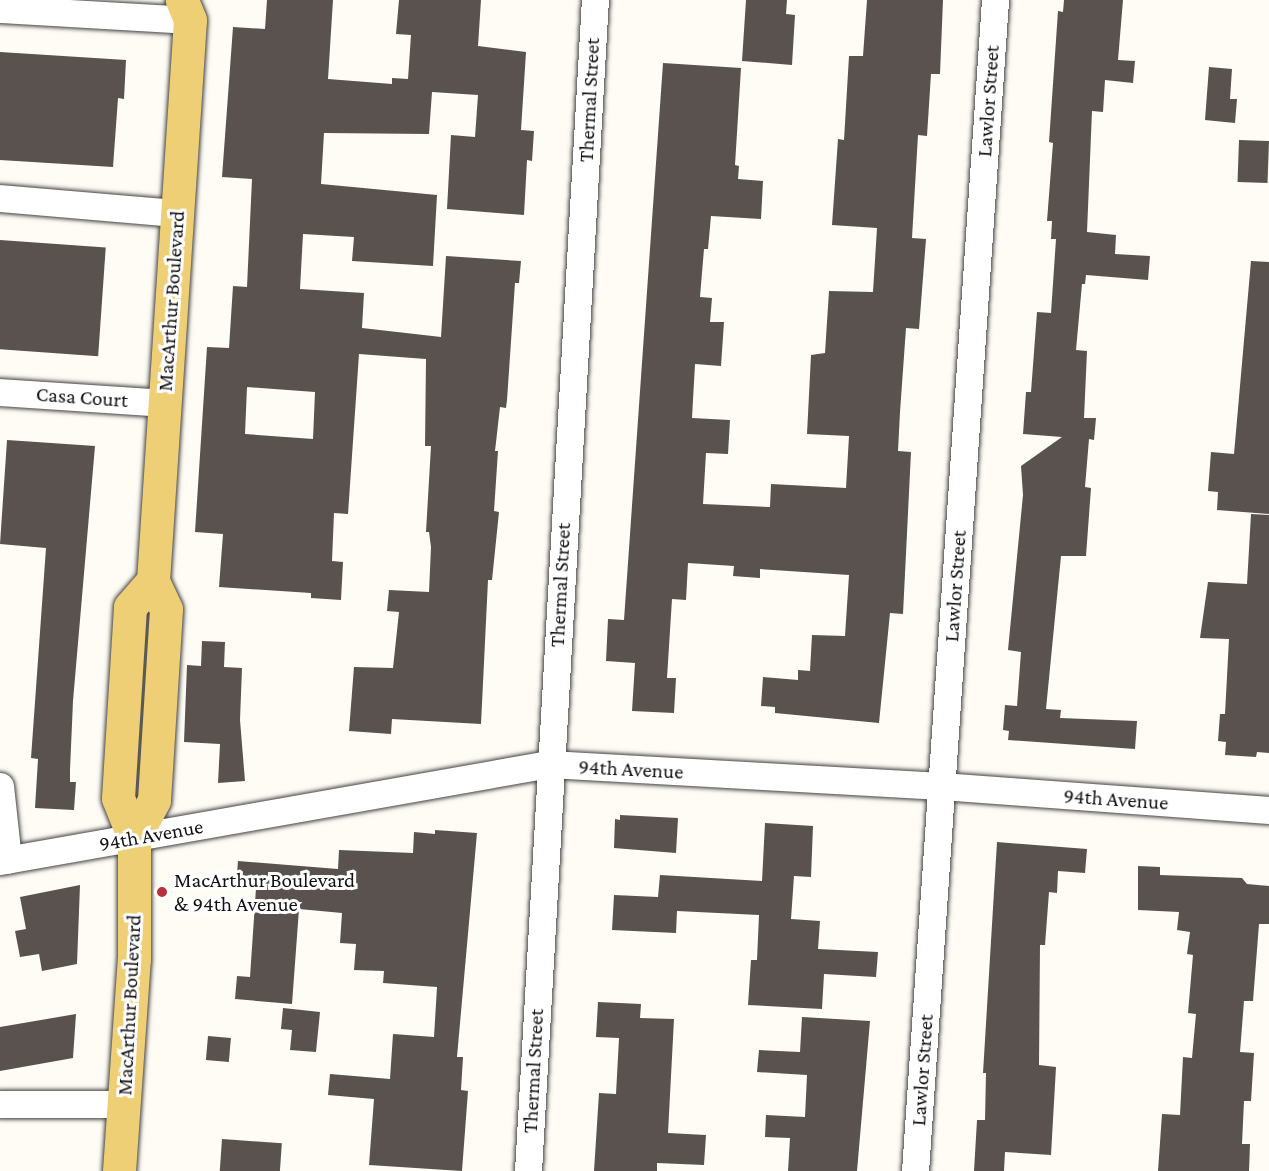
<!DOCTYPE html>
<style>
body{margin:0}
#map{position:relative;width:1269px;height:1171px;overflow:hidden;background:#fefcf5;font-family:"Crimson Pro",serif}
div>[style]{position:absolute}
.building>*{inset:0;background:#59524e;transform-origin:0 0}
.roads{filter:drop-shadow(0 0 2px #444) drop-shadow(0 0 2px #444)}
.minor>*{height:27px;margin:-13.5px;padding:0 13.5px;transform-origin:13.5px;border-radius:13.5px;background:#fff}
.major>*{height:33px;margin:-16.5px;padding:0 16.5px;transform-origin:16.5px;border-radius:16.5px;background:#eecf75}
.dots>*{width:16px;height:16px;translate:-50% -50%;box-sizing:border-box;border:3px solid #fff;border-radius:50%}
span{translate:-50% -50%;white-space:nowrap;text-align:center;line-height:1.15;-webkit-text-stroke:6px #fff;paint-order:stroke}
.street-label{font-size:21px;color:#111}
.poi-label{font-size:21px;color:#111}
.left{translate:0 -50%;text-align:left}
</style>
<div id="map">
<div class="building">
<i style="clip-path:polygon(evenodd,267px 0,333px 0,328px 79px,392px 84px,392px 78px,408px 79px,411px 35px,396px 34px,399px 0,481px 0,478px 46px,526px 52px,521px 130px,534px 131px,532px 161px,527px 160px,524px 215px,447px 209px,451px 135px,475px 137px,478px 95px,432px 92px,429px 134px,324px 133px,321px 184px,437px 195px,433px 266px,352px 261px,354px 237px,303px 234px,300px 289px,364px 293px,362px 328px,441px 337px,446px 256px,521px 261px,519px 283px,515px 283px,507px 400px,506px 408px,500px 407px,495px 451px,498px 451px,494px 511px,499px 512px,492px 580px,488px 580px,481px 724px,392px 719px,391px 734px,349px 731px,354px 667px,393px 668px,399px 612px,387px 611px,389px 590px,429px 592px,431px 547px,429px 532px,426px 532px,431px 446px,425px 446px,426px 359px,359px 354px,348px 514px,334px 513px,332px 561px,343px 562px,341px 600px,311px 598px,311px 593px,219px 587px,223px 534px,195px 532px,207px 347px,229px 348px,233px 286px,247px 287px,252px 179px,222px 177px,233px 27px,265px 29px,267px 0,247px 387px,315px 392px,313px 439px,245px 434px,247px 387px)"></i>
<i style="clip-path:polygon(746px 0,787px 0,786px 14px,795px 15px,792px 65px,742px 61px)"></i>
<i style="clip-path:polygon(867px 0,943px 0,940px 74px,931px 74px,927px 136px,918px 135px,912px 238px,926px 239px,919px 329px,906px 328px,900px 412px,898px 451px,911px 452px,903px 614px,890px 613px,879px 723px,775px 713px,775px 707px,761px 706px,763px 677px,798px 680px,798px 670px,810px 671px,812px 635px,845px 636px,849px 575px,760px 569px,760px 578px,733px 576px,734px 566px,688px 563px,686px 600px,672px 599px,667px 678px,676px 678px,674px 713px,632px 711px,635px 663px,606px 661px,608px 619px,624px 620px,663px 63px,741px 68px,735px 165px,739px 166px,738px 179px,763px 181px,761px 219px,711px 216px,708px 249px,704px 249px,700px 297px,712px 298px,710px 322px,724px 322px,721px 366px,695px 364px,692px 418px,730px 420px,728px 454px,706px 453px,703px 504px,770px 507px,771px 484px,846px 488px,849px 436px,807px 434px,811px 355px,825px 353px,829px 291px,873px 292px,877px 228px,832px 225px,838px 139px,844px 140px,849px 56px,863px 56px)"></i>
<i style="clip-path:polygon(1064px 0,1123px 0,1118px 60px,1135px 61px,1133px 83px,1105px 80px,1103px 112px,1092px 111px,1087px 232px,1116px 235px,1115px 254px,1150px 256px,1148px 280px,1086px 275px,1085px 284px,1082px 284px,1076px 350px,1087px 351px,1084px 418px,1096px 418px,1094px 440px,1089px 439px,1085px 487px,1091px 488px,1086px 556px,1061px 556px,1046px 709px,1061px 710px,1060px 718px,1137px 721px,1135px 749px,1008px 740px,1009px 731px,1003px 730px,1005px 705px,1017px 706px,1021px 652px,1008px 650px,1023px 495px,1021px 466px,1062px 437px,1023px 434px,1026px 392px,1031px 392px,1037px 312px,1051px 313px,1056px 239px,1051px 239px,1052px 221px,1047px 221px,1053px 143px,1049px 142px,1058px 11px,1063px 12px)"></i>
<i style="clip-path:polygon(0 52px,126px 60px,124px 99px,118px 98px,113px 167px,0 160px)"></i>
<i style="clip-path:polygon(1209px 67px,1232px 69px,1230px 99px,1237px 99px,1235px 123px,1205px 120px)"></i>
<i style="left:1239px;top:140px;width:30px;height:42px;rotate:2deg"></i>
<i style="left:0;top:240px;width:106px;height:109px;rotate:4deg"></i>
<i style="clip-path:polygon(1251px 261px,1269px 262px,1269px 514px,1217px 510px,1218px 492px,1208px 491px,1211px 452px,1234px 454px)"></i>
<i style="clip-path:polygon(7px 440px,95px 446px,73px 701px,70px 770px,70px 782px,76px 782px,74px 810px,35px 808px,38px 759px,31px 758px,46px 548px,0 544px)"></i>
<i style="clip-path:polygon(1251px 514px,1269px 515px,1269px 753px,1257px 752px,1256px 757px,1225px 755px,1226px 742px,1218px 741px,1220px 714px,1225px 714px,1229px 639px,1200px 638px,1208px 582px,1247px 584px)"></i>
<i style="clip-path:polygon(202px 641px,225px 642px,224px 667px,242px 668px,240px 720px,245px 781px,218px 783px,220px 744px,184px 742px,187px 665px,201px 666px)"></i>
<i style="clip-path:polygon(620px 815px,678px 818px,676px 853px,614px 848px,615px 819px,620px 820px)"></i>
<i style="clip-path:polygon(765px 823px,813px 826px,811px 877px,794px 876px,791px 919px,820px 921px,818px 949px,878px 952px,876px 977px,824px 974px,822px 1009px,748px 1005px,751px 960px,757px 960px,759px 915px,677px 911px,676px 933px,612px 930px,614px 895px,658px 897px,660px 875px,762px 881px)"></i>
<i style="clip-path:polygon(435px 830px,477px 833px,457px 1057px,463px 1057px,461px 1090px,468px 1091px,462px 1171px,369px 1165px,374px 1099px,328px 1095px,330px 1074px,390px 1079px,393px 1034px,434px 1037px,437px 987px,383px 983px,384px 971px,354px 970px,356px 944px,340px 943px,342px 913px,299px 909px,292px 1004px,235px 999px,237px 976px,250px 977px,256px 888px,236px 886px,238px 861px,338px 869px,339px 850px,413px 853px,414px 832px,435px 834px)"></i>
<i style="clip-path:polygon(997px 842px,1087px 849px,1085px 873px,1058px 871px,1057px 893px,1049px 892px,1045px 945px,1040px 945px,1039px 1065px,1056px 1067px,1051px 1155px,1005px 1152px,1004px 1171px,974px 1171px,977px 1120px,985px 1120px,986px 1073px,983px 1073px)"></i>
<i style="clip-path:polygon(1138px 866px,1160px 867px,1160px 875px,1242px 878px,1247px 884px,1269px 886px,1269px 924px,1259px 924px,1253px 1001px,1244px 1001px,1240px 1052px,1254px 1053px,1251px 1101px,1244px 1101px,1242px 1144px,1250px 1144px,1249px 1171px,1158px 1171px,1162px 1114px,1180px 1115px,1183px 1057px,1192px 1058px,1196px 1014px,1188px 1013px,1193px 955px,1187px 954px,1190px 932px,1177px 930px,1179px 912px,1138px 910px)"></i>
<i style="clip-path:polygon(80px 885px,77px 964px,42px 971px,39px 954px,20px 957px,15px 931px,26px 929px,20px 897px)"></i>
<i style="clip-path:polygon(598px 1002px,641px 1004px,640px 1018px,674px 1019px,668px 1133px,706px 1135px,704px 1165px,657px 1163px,657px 1171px,594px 1171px,599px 1093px,616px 1094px,619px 1038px,596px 1037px)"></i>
<i style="clip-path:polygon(283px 1008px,320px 1012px,316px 1052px,290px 1050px,292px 1030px,281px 1029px)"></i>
<i style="clip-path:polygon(76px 1014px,73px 1058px,0 1071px,0 1027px)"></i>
<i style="clip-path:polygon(802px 1017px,870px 1021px,857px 1171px,788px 1171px,790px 1138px,765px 1137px,766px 1115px,805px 1117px,807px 1075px,757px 1072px,759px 1050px,800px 1052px)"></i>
<i style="left:208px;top:1036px;width:23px;height:24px;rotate:5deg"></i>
<i style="left:222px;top:1139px;width:60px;height:32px;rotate:4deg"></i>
</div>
<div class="roads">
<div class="minor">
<i style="left:0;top:9px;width:190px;rotate:3.3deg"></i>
<i style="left:0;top:198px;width:177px;rotate:4.9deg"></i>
<i style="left:0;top:392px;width:164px;rotate:3.8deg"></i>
<i style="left:0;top:786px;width:74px;rotate:83.8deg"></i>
<i style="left:0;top:861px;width:558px;rotate:-10.02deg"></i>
<i style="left:549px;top:764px;width:393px;rotate:3.2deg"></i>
<i style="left:941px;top:786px;width:329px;rotate:4.2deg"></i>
<i style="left:0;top:1104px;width:124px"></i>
<i style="left:528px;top:1171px;width:1173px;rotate:-86.73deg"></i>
<i style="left:915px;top:1171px;width:1174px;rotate:-86.09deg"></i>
</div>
<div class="major">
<i style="left:134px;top:838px;width:43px;rotate:-62.2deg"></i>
<i style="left:154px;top:800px;width:191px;rotate:-86.4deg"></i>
<i style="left:166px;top:609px;width:31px;rotate:-115deg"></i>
<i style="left:153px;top:581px;width:562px;rotate:-86.23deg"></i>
<i style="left:190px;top:20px;width:22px;rotate:-112deg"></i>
<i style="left:119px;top:1171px;width:213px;rotate:-86deg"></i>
<i style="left:134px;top:959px;width:121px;rotate:-90deg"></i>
<i style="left:134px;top:838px;width:43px;rotate:-111.8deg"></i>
<i style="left:118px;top:798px;width:191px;rotate:-86.4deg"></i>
<i style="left:130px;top:607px;width:35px;rotate:-49deg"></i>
</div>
</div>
<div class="dots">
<i style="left:162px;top:892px;background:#b7323b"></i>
</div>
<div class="street-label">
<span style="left:589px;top:100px;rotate:-87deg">Thermal Street</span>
<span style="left:988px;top:101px;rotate:-86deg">Lawlor Street</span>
<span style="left:171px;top:301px;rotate:-86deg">MacArthur Boulevard</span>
<span style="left:82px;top:397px;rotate:4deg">Casa Court</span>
<span style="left:560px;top:585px;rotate:-87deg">Thermal Street</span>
<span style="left:955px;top:586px;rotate:-86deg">Lawlor Street</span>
<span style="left:631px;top:769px;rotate:3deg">94th Avenue</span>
<span style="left:1116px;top:799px;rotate:4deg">94th Avenue</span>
<span style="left:151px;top:835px;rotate:-10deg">94th Avenue</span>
<span style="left:129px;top:1005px;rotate:-87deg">MacArthur Boulevard</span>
<span style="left:922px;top:1070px;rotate:-86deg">Lawlor Street</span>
<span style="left:533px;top:1071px;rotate:-87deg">Thermal Street</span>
</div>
<div class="poi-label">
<span class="left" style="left:174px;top:892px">MacArthur Boulevard<br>&amp; 94th Avenue</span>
</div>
</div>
